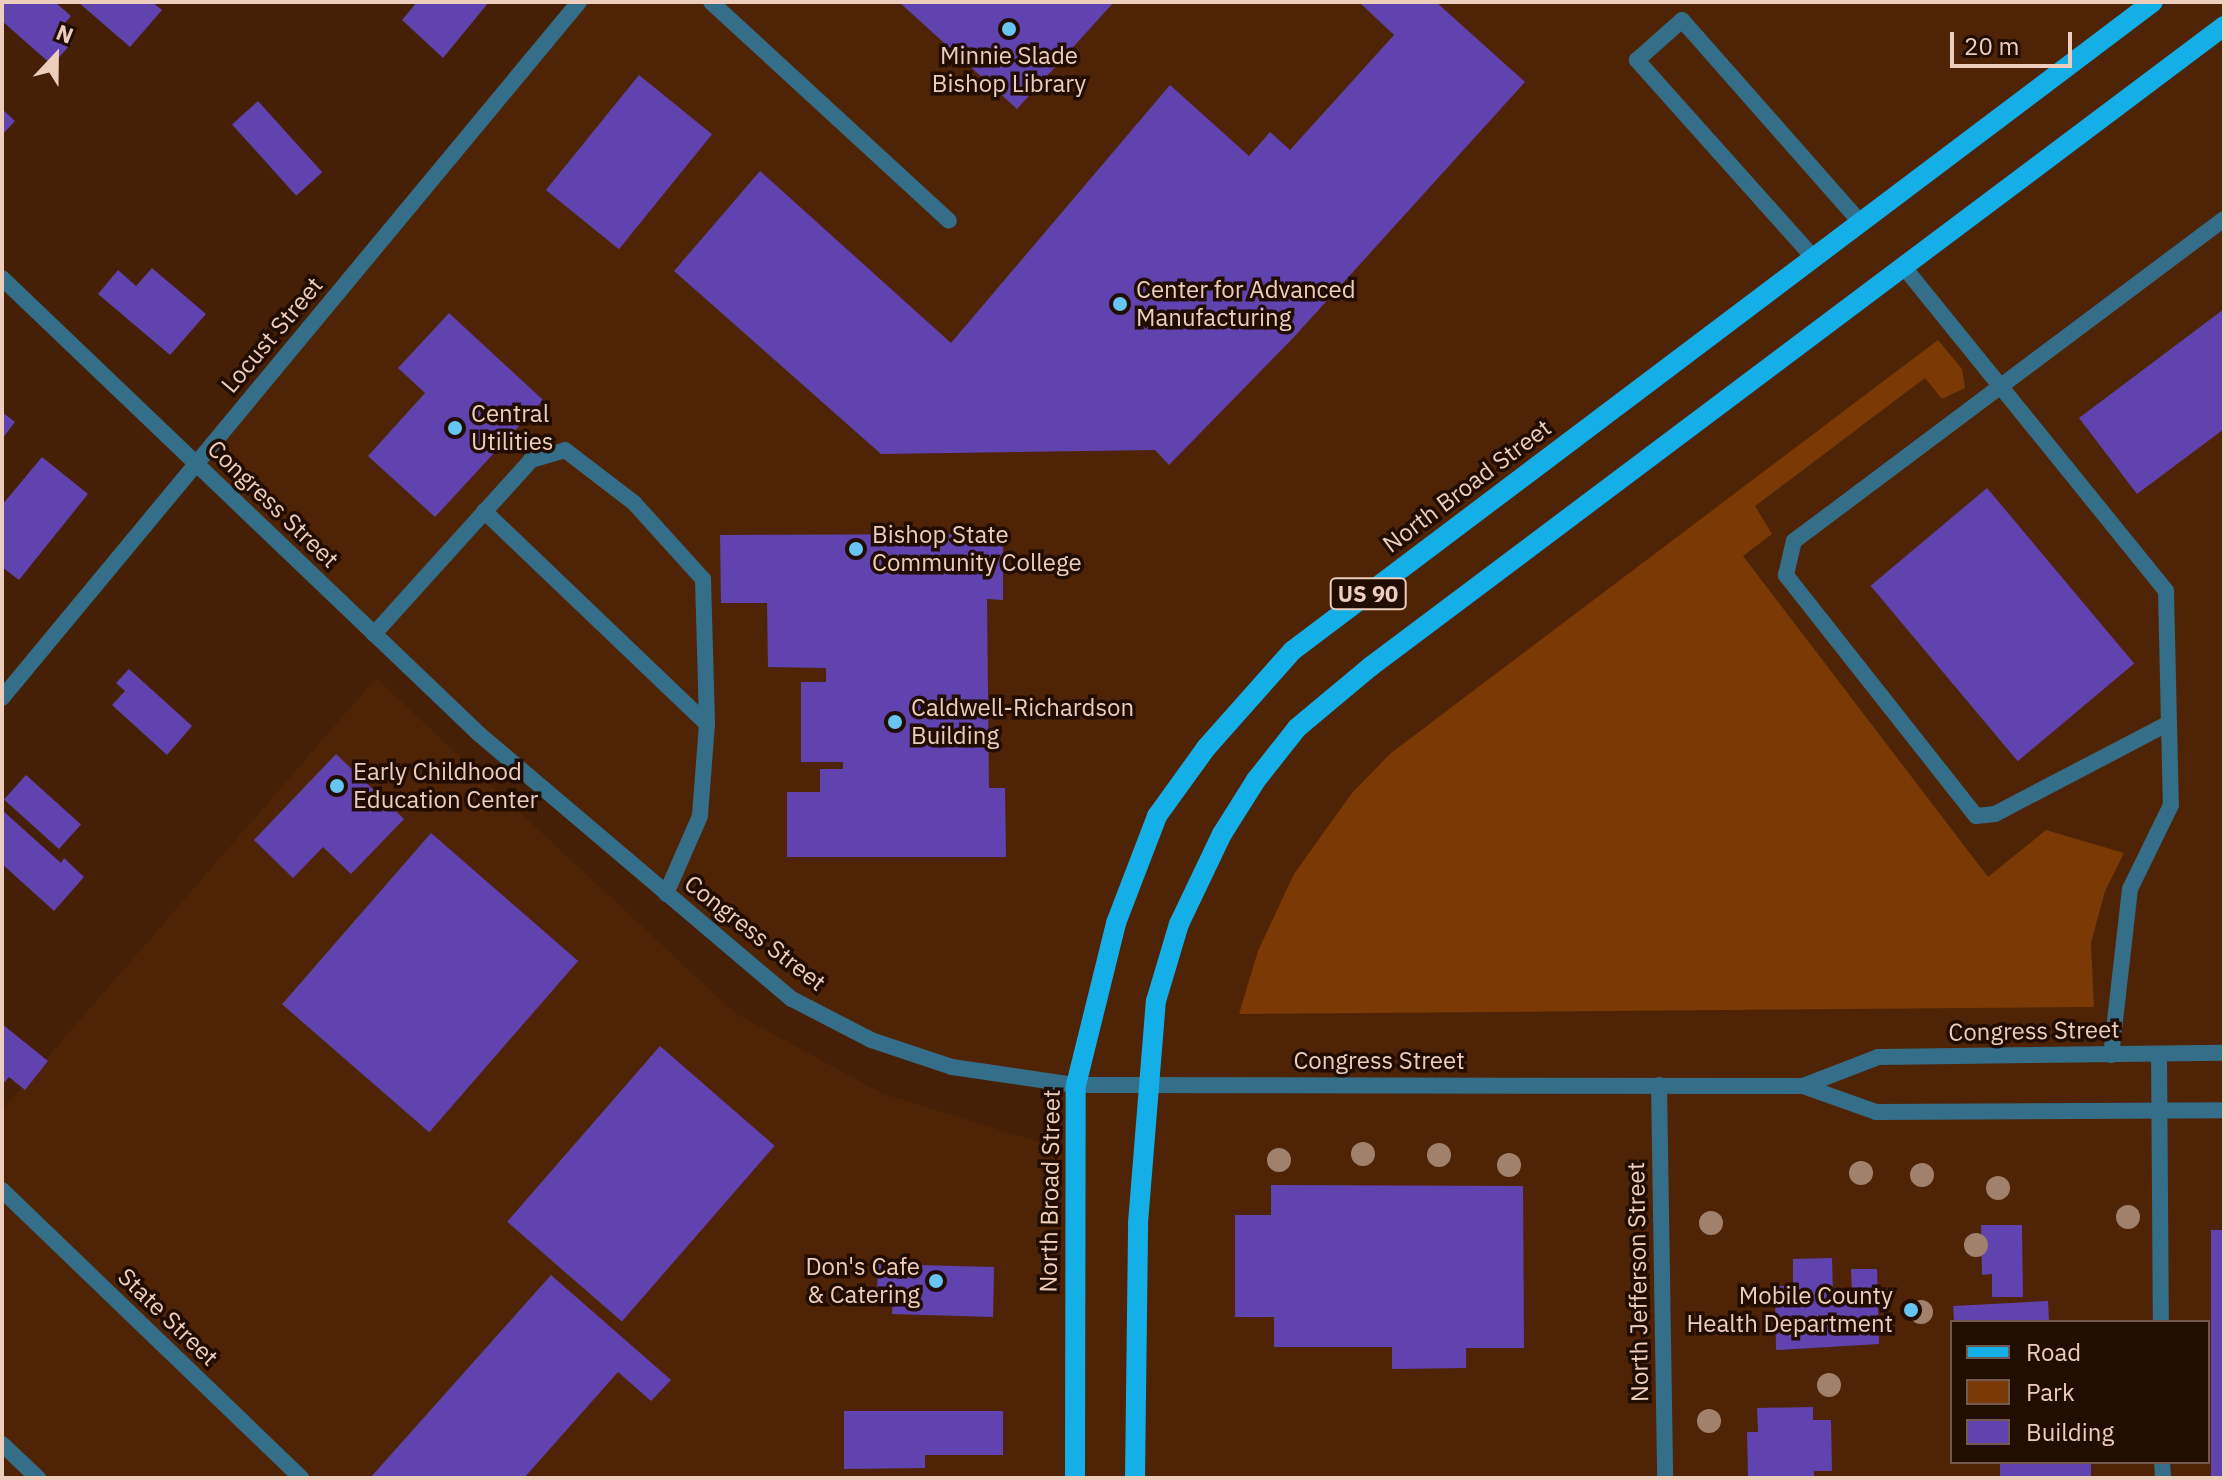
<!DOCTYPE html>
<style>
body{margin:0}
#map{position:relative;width:2226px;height:1480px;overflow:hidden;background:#451f06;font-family:"IBM Plex Sans",sans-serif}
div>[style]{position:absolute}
.built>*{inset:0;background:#4f2406}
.green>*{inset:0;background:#7a3905}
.building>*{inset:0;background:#6043af;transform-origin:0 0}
.service>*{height:16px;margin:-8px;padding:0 8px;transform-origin:8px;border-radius:8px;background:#346e89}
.minor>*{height:16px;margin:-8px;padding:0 8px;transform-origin:8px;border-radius:8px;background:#346e89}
.tertiary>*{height:16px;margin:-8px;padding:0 8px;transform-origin:8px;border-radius:8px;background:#346e89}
.primary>*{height:20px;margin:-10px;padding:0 10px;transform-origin:10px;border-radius:10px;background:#14afe7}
.trees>*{width:24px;height:24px;margin:-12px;border-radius:50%;background:#a1806c}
.dots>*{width:22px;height:22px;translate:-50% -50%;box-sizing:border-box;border:4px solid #220d02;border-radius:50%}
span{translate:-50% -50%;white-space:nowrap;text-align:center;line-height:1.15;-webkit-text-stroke:7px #220d02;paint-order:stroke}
.shield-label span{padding:2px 6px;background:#220d02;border:2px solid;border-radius:6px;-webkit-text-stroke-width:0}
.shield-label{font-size:22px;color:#edcebc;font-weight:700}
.poi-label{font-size:24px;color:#edcebc}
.left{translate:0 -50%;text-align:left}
.right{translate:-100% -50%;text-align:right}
.street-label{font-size:24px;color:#edcebc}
.frame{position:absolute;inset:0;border:4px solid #edcebc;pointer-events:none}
.legend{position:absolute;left:1950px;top:1320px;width:260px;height:144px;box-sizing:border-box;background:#220d02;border:2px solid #735a4c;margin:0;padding:10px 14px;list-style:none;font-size:24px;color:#edcebc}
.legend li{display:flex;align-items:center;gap:16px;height:40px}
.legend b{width:40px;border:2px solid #735a4c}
.north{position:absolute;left:16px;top:16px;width:80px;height:80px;-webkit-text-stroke:6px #220d02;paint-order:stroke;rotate:22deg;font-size:22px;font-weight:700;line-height:32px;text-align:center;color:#edcebc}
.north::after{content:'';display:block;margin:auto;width:28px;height:36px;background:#edcebc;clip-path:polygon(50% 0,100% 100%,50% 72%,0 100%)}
.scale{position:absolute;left:1950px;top:32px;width:122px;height:36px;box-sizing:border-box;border:4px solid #edcebc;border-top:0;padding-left:10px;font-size:24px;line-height:28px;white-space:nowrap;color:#edcebc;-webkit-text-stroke:6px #220d02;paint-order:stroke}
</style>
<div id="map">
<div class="built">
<i style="clip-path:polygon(evenodd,579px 2px,2224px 2px,2224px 1478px,2px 1478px,2px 1110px,376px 678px,735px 1013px,881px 1093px,1049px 1145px,1058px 1083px,952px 1067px,792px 999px,479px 734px,196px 463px,579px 2px,1952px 1322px,2208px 1322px,2208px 1462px,1952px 1462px,1952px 1322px)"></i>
</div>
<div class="green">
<i style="clip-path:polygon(1938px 340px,1962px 369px,1965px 388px,1942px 399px,1925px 378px,1755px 506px,1772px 534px,1743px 556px,1988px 877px,2046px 830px,2124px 853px,2105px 891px,2091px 943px,2094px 1007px,1239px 1014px,1258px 951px,1294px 874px,1352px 793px,1391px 753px)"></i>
</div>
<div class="building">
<i style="clip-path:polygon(2px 2px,55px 2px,71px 16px,58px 31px,72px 43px,52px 65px,2px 21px)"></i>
<i style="clip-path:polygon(78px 2px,152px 2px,162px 10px,130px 47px)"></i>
<i style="clip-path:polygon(417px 2px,489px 2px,443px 58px,402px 20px)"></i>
<i style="clip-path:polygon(899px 2px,1114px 2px,1017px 109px)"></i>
<i style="clip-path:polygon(1359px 2px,1436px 2px,1525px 82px,1294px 337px,1169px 465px,1155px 450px,881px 454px,674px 271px,760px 171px,951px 343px,1170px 85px,1249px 156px,1270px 132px,1290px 150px,1394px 35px)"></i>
<i style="left:639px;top:75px;width:94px;height:148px;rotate:39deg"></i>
<i style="left:258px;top:101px;width:96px;height:35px;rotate:48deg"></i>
<i style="clip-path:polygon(2px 109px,15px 121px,2px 135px)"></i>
<i style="clip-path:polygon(152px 268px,206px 314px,170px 355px,98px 294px,118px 270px,136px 286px)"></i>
<i style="clip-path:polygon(2224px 309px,2224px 429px,2137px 494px,2079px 418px)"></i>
<i style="clip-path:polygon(449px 313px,543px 400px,435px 517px,368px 456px,425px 393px,398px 368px)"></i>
<i style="clip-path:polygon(2px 412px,15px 422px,2px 439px)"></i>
<i style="clip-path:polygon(42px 457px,88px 494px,19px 580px,2px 567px,2px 505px)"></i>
<i style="left:1987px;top:488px;width:229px;height:152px;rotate:50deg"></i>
<i style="clip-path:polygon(1003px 534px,1003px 600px,987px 599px,989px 788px,1005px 788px,1006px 857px,787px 857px,787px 792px,820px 792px,820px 769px,843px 769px,843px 762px,801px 762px,801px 682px,826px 682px,826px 668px,768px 667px,767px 603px,721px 603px,720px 535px)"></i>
<i style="clip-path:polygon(129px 669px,192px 726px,167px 755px,112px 705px,125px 691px,116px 683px)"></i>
<i style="clip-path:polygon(336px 754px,404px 819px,351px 874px,323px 847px,293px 878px,254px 840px)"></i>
<i style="left:26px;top:775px;width:74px;height:33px;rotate:42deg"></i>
<i style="clip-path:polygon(2px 810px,61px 863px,64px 858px,84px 877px,54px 911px,2px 864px)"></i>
<i style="left:431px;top:833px;width:195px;height:227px;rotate:41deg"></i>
<i style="clip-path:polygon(2px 1024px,48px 1061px,25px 1090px,9px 1077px,2px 1085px)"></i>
<i style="left:660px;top:1046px;width:152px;height:233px;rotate:41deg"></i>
<i style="clip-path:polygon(1271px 1185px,1523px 1186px,1524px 1348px,1466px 1348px,1466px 1368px,1392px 1369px,1392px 1347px,1274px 1347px,1274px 1317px,1235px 1317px,1235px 1215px,1271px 1215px)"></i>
<i style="clip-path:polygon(1981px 1225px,2022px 1225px,2023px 1297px,1992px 1297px,1992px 1274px,1982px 1275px)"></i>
<i style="left:2211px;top:1230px;width:13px;height:248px"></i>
<i style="clip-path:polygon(1832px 1258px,1833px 1295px,1852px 1294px,1851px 1269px,1877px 1269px,1879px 1344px,1776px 1350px,1775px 1286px,1793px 1286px,1793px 1259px)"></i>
<i style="clip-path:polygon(878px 1264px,994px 1267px,993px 1317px,892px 1314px,893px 1295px,877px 1294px)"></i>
<i style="clip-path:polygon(551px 1275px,671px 1380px,651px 1401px,618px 1372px,524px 1478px,370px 1478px)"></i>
<i style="left:2048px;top:1301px;width:21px;height:95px;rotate:87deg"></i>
<i style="clip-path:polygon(1813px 1407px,1813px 1420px,1831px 1420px,1832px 1471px,1814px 1471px,1814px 1478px,1748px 1478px,1747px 1432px,1758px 1432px,1757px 1408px)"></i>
<i style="clip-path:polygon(844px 1411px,1003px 1411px,1003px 1455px,925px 1455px,925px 1468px,844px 1469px)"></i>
<i style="left:2000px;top:1462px;width:91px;height:16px"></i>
</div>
<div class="service">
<i style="left:711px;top:2px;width:323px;rotate:42.6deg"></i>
<i style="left:1812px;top:256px;width:263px;rotate:-131.8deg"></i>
<i style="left:1637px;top:60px;width:60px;rotate:-41.6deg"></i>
<i style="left:1682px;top:20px;width:268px;rotate:48.6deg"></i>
<i style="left:1903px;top:266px;width:418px;rotate:51deg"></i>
<i style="left:2166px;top:591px;width:214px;rotate:88.7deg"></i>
<i style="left:2171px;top:805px;width:93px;rotate:116deg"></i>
<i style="left:2130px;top:889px;width:167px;rotate:96.5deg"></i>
<i style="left:484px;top:511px;width:308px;rotate:43.7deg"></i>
<i style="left:374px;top:634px;width:234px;rotate:-47.9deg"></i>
<i style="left:531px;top:460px;width:35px;rotate:-16deg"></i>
<i style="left:565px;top:450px;width:87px;rotate:37.5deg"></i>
<i style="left:634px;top:503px;width:103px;rotate:47.8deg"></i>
<i style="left:703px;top:579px;width:145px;rotate:88.4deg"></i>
<i style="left:707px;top:724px;width:92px;rotate:94.4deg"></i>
<i style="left:700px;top:816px;width:85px;rotate:113.6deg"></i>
<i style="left:2169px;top:723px;width:196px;rotate:152.4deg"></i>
<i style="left:1995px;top:814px;width:19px;rotate:174deg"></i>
<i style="left:1976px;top:816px;width:307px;rotate:-128.3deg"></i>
<i style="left:1786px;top:575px;width:35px;rotate:-77deg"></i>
<i style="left:1794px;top:541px;width:537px;rotate:-36.83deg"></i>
<i style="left:2px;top:1444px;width:50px;rotate:43.4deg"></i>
</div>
<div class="minor">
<i style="left:2px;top:698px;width:904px;rotate:-50.34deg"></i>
<i style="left:2159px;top:1054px;width:268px;rotate:89.6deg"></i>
<i style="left:1659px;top:1085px;width:393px;rotate:89.1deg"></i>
<i style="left:2px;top:1190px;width:415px;rotate:43.9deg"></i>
<i style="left:2162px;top:1462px;width:16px;rotate:86deg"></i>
</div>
<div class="tertiary">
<i style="left:2px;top:278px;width:660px;rotate:43.71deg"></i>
<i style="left:479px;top:734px;width:410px;rotate:40.3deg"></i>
<i style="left:792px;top:999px;width:89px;rotate:27.4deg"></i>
<i style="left:871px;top:1040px;width:85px;rotate:18.4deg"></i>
<i style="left:952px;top:1067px;width:125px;rotate:8.3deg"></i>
<i style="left:1076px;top:1085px;width:727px;rotate:0.08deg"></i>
<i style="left:1803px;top:1086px;width:77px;rotate:19.6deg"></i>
<i style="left:1876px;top:1112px;width:348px;rotate:-0.3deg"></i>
<i style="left:1803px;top:1086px;width:80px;rotate:-21.1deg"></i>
<i style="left:1878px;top:1057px;width:346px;rotate:-0.7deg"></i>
</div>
<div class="primary">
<i style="left:1075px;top:1478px;width:393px;rotate:-89.9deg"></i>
<i style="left:1076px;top:1085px;width:167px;rotate:-76.1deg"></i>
<i style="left:1116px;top:923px;width:115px;rotate:-69deg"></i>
<i style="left:1157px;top:816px;width:84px;rotate:-54.2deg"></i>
<i style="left:1206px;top:748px;width:130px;rotate:-48.4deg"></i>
<i style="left:1292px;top:651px;width:1078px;rotate:-37.01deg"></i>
<i style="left:1135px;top:1478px;width:255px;rotate:-89.3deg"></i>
<i style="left:1138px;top:1223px;width:223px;rotate:-85.4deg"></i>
<i style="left:1156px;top:1001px;width:80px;rotate:-73.4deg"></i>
<i style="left:1179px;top:924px;width:100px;rotate:-64.5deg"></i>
<i style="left:1222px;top:834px;width:64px;rotate:-57.8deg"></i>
<i style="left:1256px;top:780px;width:66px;rotate:-51.7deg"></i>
<i style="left:1297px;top:728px;width:95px;rotate:-39.9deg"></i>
<i style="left:1370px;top:667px;width:1068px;rotate:-36.89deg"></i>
</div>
<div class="trees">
<i style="left:1363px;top:1154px"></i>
<i style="left:1439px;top:1155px"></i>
<i style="left:1279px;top:1160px"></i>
<i style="left:1509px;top:1165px"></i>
<i style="left:1861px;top:1173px"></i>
<i style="left:1922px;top:1175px"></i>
<i style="left:1998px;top:1188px"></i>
<i style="left:2128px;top:1217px"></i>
<i style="left:1711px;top:1223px"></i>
<i style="left:1976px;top:1245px"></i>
<i style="left:1921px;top:1312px"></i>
<i style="left:1829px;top:1385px"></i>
<i style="left:1709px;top:1421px"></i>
</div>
<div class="dots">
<i style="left:1009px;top:29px;background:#68c4f0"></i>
<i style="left:1120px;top:304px;background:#68c4f0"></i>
<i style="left:455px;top:428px;background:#68c4f0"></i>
<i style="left:856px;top:549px;background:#68c4f0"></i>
<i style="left:895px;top:722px;background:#68c4f0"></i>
<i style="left:337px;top:786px;background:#68c4f0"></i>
<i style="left:936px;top:1281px;background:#68c4f0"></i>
<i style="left:1911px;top:1310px;background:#68c4f0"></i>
</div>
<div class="shield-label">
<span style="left:1368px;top:594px">US 90</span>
</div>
<div class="poi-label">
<span style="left:1009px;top:70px">Minnie Slade<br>Bishop Library</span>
<span class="left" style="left:1136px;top:304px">Center for Advanced<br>Manufacturing</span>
<span class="left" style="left:471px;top:428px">Central<br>Utilities</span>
<span class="left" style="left:872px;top:549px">Bishop State<br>Community College</span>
<span class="left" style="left:911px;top:722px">Caldwell-Richardson<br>Building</span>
<span class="left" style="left:353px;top:786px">Early Childhood<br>Education Center</span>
<span class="right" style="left:920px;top:1281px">Don's Cafe<br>&amp; Catering</span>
<span class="right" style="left:1893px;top:1310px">Mobile County<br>Health Department</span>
</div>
<div class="street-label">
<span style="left:272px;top:335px;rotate:-50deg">Locust Street</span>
<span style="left:1467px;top:486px;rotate:-37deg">North Broad Street</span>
<span style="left:273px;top:504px;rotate:44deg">Congress Street</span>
<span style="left:755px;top:933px;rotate:38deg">Congress Street</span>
<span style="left:2034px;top:1031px;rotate:-1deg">Congress Street</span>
<span style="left:1379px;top:1061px">Congress Street</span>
<span style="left:1050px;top:1191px;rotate:-89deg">North Broad Street</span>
<span style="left:1638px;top:1282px;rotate:-91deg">North Jefferson Street</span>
<span style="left:168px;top:1317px;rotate:44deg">State Street</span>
</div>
<div class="frame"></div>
<ul class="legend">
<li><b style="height:10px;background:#14afe7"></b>Road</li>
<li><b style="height:22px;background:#7a3905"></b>Park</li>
<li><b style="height:22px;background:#6043af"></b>Building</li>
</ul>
<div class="north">N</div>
<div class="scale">20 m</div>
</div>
